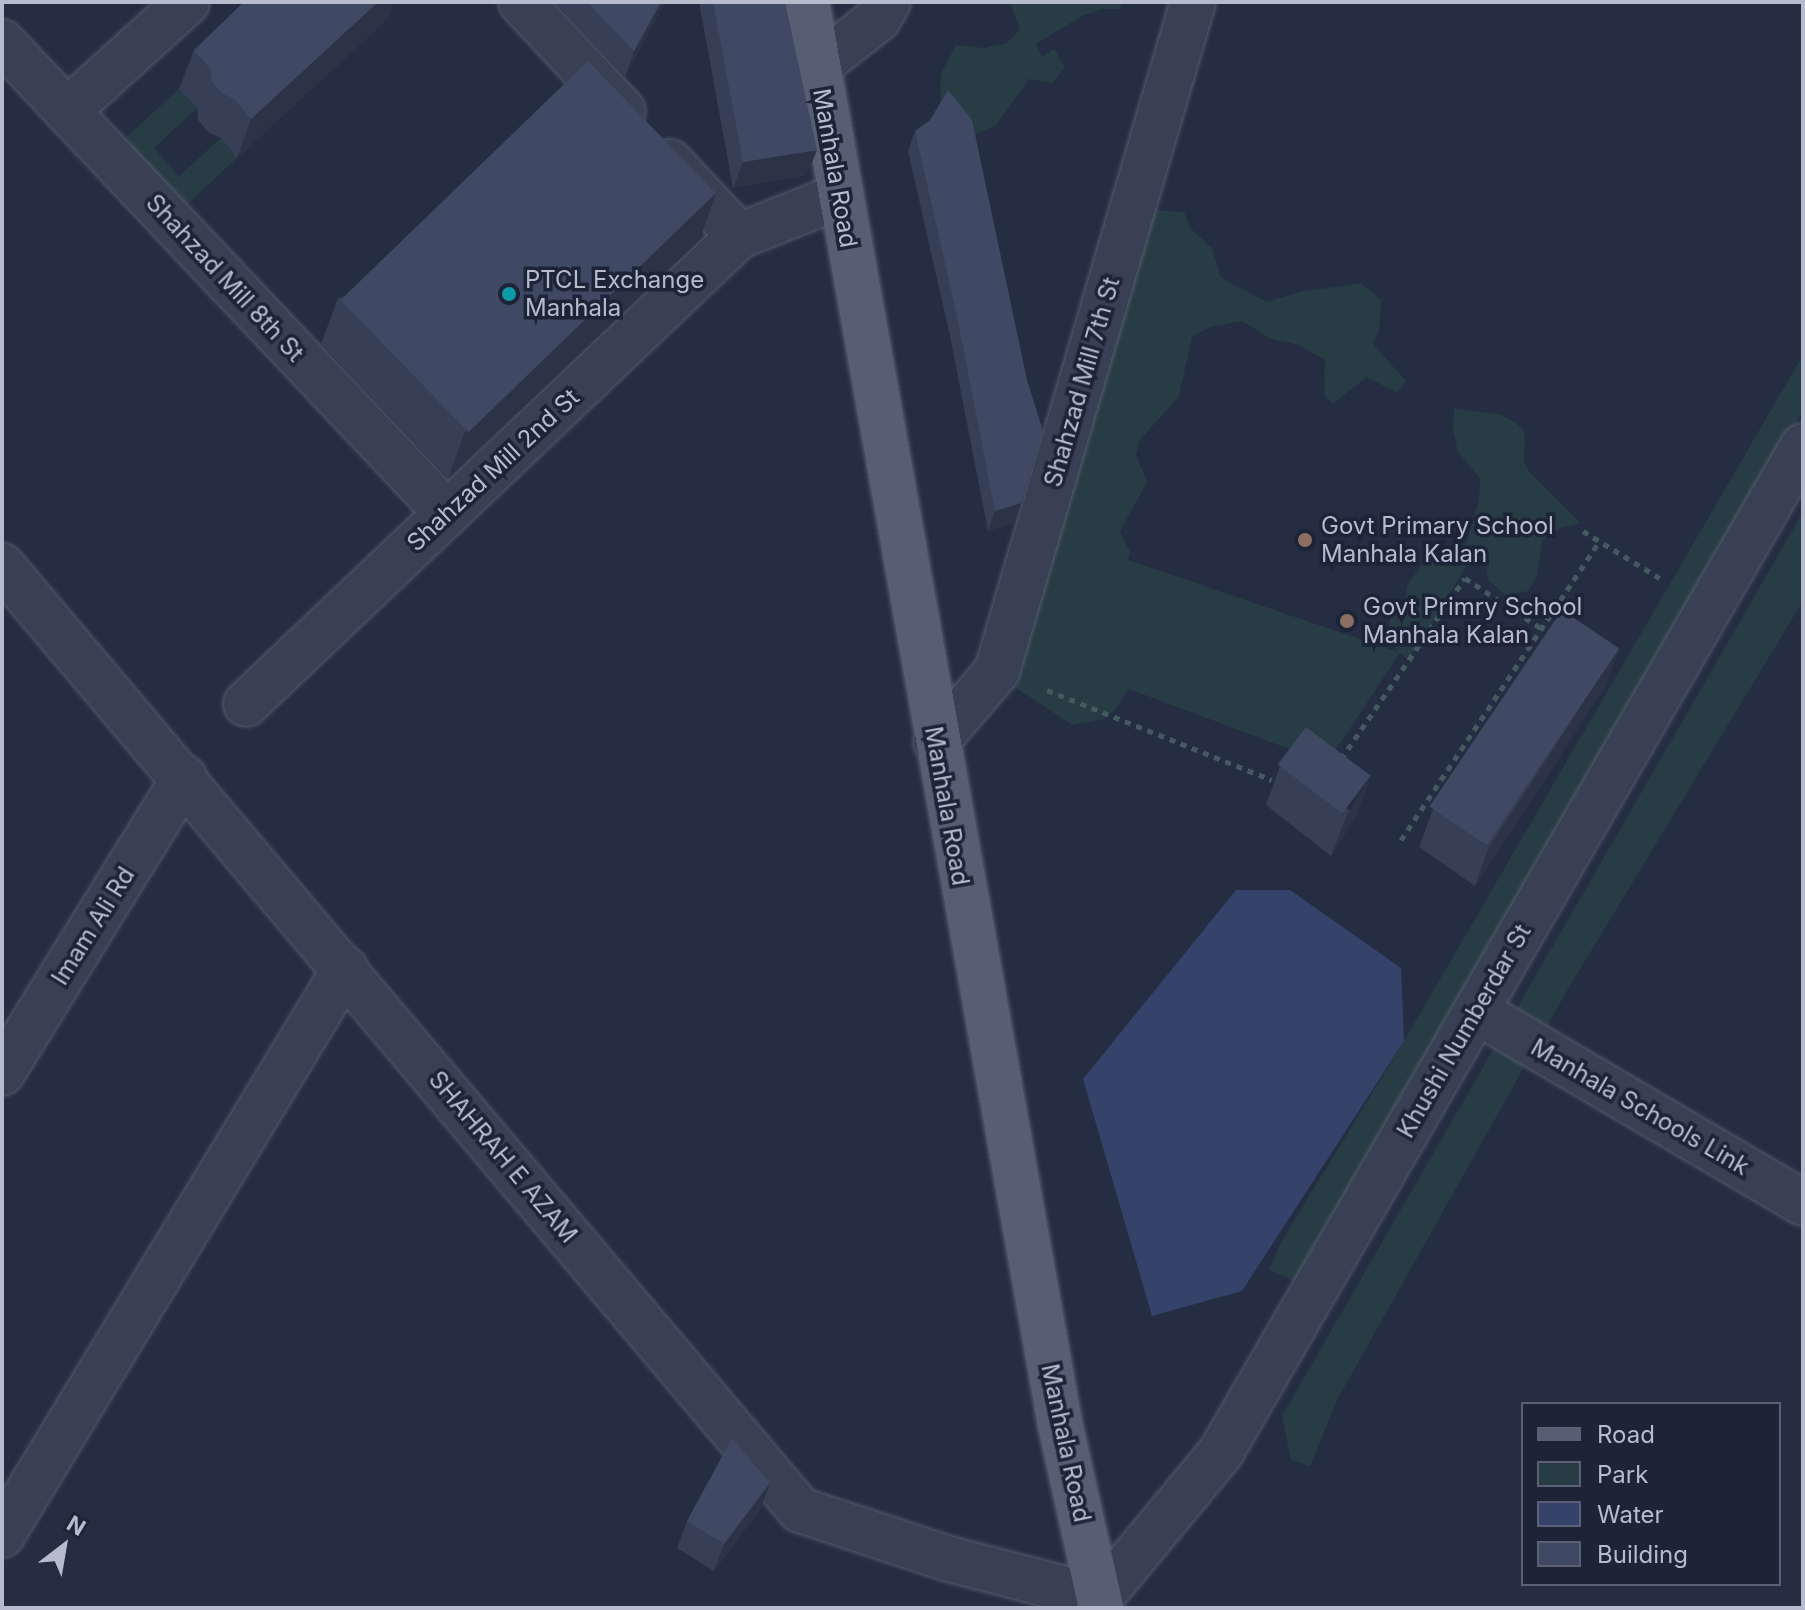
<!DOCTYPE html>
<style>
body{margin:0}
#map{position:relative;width:1805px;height:1610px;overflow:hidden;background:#252d43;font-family:Inter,sans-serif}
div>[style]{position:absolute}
.green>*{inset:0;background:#273c44}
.water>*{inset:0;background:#35426a}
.path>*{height:5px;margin-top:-2.5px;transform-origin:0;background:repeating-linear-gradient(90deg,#455961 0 6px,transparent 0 12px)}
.roads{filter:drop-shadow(0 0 2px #545a6d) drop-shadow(0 0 2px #545a6d)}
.minor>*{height:44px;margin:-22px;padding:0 22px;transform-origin:22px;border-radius:22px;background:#394053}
.major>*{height:44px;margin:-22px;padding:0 22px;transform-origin:22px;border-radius:22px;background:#575e73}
.wall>*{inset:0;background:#373f56}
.shaded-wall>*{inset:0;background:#2d3346}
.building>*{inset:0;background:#404964;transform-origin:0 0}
.dots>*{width:22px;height:22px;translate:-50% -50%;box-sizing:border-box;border:4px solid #1e2438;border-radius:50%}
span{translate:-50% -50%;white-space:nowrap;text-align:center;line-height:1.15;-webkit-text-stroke:7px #1e2438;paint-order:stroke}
.street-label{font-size:24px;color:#b6bbcd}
.poi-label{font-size:24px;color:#b6bbcd}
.left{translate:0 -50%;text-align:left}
.frame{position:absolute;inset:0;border:4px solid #b6bbcd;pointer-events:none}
.legend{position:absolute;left:1521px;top:1402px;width:260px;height:184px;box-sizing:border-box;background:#1e2438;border:2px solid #5b6074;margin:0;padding:10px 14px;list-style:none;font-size:24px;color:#b6bbcd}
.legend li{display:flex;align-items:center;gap:16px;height:40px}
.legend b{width:40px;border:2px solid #5b6074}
.north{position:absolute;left:24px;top:1506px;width:80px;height:80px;-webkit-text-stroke:6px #1e2438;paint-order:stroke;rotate:31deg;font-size:22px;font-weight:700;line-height:32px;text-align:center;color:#b6bbcd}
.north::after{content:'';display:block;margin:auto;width:28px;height:36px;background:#b6bbcd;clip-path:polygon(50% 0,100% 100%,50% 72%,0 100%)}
</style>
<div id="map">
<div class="green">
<i style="clip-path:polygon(1010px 2px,1123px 2px,1119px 9px,1103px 9px,1082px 16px,1036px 44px,1042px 57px,1054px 49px,1065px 67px,1053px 83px,1029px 79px,996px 125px,965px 140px,940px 110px,941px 73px,956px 45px,985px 48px,1007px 43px,1020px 30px)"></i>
<i style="clip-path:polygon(179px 89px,197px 108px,154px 148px,179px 176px,221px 138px,237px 158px,182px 209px,123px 140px)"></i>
<i style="clip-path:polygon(1147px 210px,1184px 212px,1191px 229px,1212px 248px,1221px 278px,1267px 302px,1300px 292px,1361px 283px,1381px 300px,1379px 330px,1373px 344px,1406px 381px,1397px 393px,1367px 377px,1333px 403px,1324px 395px,1325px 360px,1299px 345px,1271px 339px,1242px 321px,1210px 327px,1192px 337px,1179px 396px,1140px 440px,1136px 455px,1147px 482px,1120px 531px,1130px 552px,1128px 560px,1398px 652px,1387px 630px,1392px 615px,1402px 612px,1408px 584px,1424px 562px,1455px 554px,1467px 542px,1479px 501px,1480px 478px,1458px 452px,1453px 430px,1454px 408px,1501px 415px,1516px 423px,1525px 432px,1524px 462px,1530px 473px,1580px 523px,1560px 528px,1542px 541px,1537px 577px,1528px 591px,1505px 595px,1488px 580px,1486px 562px,1466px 567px,1425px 634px,1425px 644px,1412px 652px,1413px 663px,1400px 653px,1327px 763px,1129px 689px,1115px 710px,1104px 719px,1072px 725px,1016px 688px)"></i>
<i style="clip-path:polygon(1803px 355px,1803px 410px,1667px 649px,1295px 1281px,1269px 1270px,1281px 1242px,1404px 1041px)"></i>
<i style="clip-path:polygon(1803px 512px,1803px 601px,1568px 989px,1337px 1400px,1310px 1466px,1291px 1460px,1282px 1416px)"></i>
</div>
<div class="water">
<i style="clip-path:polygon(1236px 890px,1290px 890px,1401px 968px,1404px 1041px,1242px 1291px,1152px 1316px,1083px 1079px)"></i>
</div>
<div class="path">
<i style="left:1583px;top:531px;width:92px;rotate:31.6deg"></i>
<i style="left:1047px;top:690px;width:242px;rotate:21.8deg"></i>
<i style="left:1341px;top:759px;width:219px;rotate:-55.6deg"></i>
<i style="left:1465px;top:578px;width:92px;rotate:33.5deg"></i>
<i style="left:1401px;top:840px;width:359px;rotate:-56.4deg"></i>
</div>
<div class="roads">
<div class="minor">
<i style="left:521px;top:2px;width:149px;rotate:46.9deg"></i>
<i style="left:2px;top:42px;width:648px;rotate:46.63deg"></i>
<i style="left:818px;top:66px;width:76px;rotate:-38.1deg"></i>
<i style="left:878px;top:19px;width:20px;rotate:-60deg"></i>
<i style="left:67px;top:111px;width:162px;rotate:-42.2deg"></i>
<i style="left:670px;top:162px;width:101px;rotate:47deg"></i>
<i style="left:739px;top:236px;width:109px;rotate:-21.6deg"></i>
<i style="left:2px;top:566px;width:1236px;rotate:49.79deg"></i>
<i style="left:800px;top:1510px;width:157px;rotate:18.2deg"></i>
<i style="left:949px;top:1559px;width:156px;rotate:14.5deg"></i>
<i style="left:1100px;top:1598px;width:190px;rotate:-50.3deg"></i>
<i style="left:1221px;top:1452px;width:1162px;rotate:-59.95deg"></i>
<i style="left:246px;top:704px;width:680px;rotate:-43.51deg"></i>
<i style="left:936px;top:742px;width:94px;rotate:-49.3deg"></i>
<i style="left:997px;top:671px;width:697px;rotate:-73.67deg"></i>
<i style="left:1476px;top:1011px;width:379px;rotate:30.4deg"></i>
<i style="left:2px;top:1073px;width:347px;rotate:-58.3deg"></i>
<i style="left:2px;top:1535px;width:662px;rotate:-58.78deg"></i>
</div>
<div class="major">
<i style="left:807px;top:2px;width:1444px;rotate:79.91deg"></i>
<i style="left:1060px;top:1424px;width:189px;rotate:77.4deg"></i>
</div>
</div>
<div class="wall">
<i style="clip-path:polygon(244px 2px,394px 2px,389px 18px,237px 158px,221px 138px,209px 133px,198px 120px,197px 108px,179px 89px,194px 50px)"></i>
<i style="clip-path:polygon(554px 2px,665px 2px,625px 77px)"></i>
<i style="clip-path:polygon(699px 2px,785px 2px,807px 175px,733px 188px)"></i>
<i style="clip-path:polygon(915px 131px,1021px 503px,1014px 523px,988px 531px,950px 336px,908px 151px)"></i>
<i style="clip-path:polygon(700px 239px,448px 478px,321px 344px,338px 298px)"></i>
<i style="clip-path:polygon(1619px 648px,1605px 687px,1475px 886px,1419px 847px,1433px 809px)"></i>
<i style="clip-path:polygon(1280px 766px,1357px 815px,1331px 856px,1266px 805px)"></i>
<i style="clip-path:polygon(770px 1483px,760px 1510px,714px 1571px,677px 1548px,687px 1521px)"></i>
</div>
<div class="shaded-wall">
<i style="clip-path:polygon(378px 2px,394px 2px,389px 18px,237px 158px,251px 119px)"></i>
<i style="clip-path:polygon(661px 2px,665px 2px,625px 77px,634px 51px)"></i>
<i style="clip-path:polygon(817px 150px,807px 175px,733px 188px,743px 162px)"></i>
<i style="clip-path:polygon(716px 193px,700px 239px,448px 478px,465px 432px)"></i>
<i style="clip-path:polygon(1021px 503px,1014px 523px,988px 531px,995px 511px)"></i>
<i style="clip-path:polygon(1619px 648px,1605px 687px,1475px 886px,1489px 847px)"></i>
<i style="clip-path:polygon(1371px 776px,1357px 815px,1331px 856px,1346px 817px)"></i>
<i style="clip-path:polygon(770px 1483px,760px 1510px,714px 1571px,724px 1544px)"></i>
</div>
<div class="building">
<i style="clip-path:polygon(244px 2px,378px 2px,251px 119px,235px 99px,223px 94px,212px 82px,211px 70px,194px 50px)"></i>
<i style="clip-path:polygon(587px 2px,661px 2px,634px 51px)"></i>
<i style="clip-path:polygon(713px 2px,785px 2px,817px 150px,743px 162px)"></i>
<i style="left:588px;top:61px;width:184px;height:344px;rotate:46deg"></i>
<i style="clip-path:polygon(948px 90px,972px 120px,1027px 380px,1043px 431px,1021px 503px,995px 511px,957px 316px,915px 131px,930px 120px)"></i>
<i style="left:1562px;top:610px;width:69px;height:237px;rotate:34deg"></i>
<i style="left:1306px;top:727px;width:81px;height:47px;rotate:37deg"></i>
<i style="clip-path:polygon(732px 1438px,770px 1483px,724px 1544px,687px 1521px)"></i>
</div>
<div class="dots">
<i style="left:509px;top:294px;background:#0f9aa8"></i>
<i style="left:1305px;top:540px;background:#8d6e63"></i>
<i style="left:1347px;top:621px;background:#8d6e63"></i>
</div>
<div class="street-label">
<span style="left:835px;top:168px;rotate:80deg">Manhala Road</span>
<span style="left:225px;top:278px;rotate:47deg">Shahzad Mill 8th St</span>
<span style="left:1082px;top:382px;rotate:-74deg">Shahzad Mill 7th St</span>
<span style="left:493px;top:470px;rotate:-43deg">Shahzad Mill 2nd St</span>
<span style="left:947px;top:806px;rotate:80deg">Manhala Road</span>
<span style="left:93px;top:926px;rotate:-58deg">Imam Ali Rd</span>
<span style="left:1464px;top:1031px;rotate:-60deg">Khushi Numberdar St</span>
<span style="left:1640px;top:1107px;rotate:30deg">Manhala Schools Link</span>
<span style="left:503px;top:1157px;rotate:50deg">SHAHRAH E AZAM</span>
<span style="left:1066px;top:1443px;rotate:78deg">Manhala Road</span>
</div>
<div class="poi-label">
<span class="left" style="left:525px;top:294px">PTCL Exchange<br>Manhala</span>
<span class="left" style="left:1321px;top:540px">Govt Primary School<br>Manhala Kalan</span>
<span class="left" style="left:1363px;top:621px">Govt Primry School<br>Manhala Kalan</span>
</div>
<div class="frame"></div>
<ul class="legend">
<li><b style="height:10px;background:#575e73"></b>Road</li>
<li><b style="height:22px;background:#273c44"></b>Park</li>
<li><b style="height:22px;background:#35426a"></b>Water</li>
<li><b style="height:22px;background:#404964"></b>Building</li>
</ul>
<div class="north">N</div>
</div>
